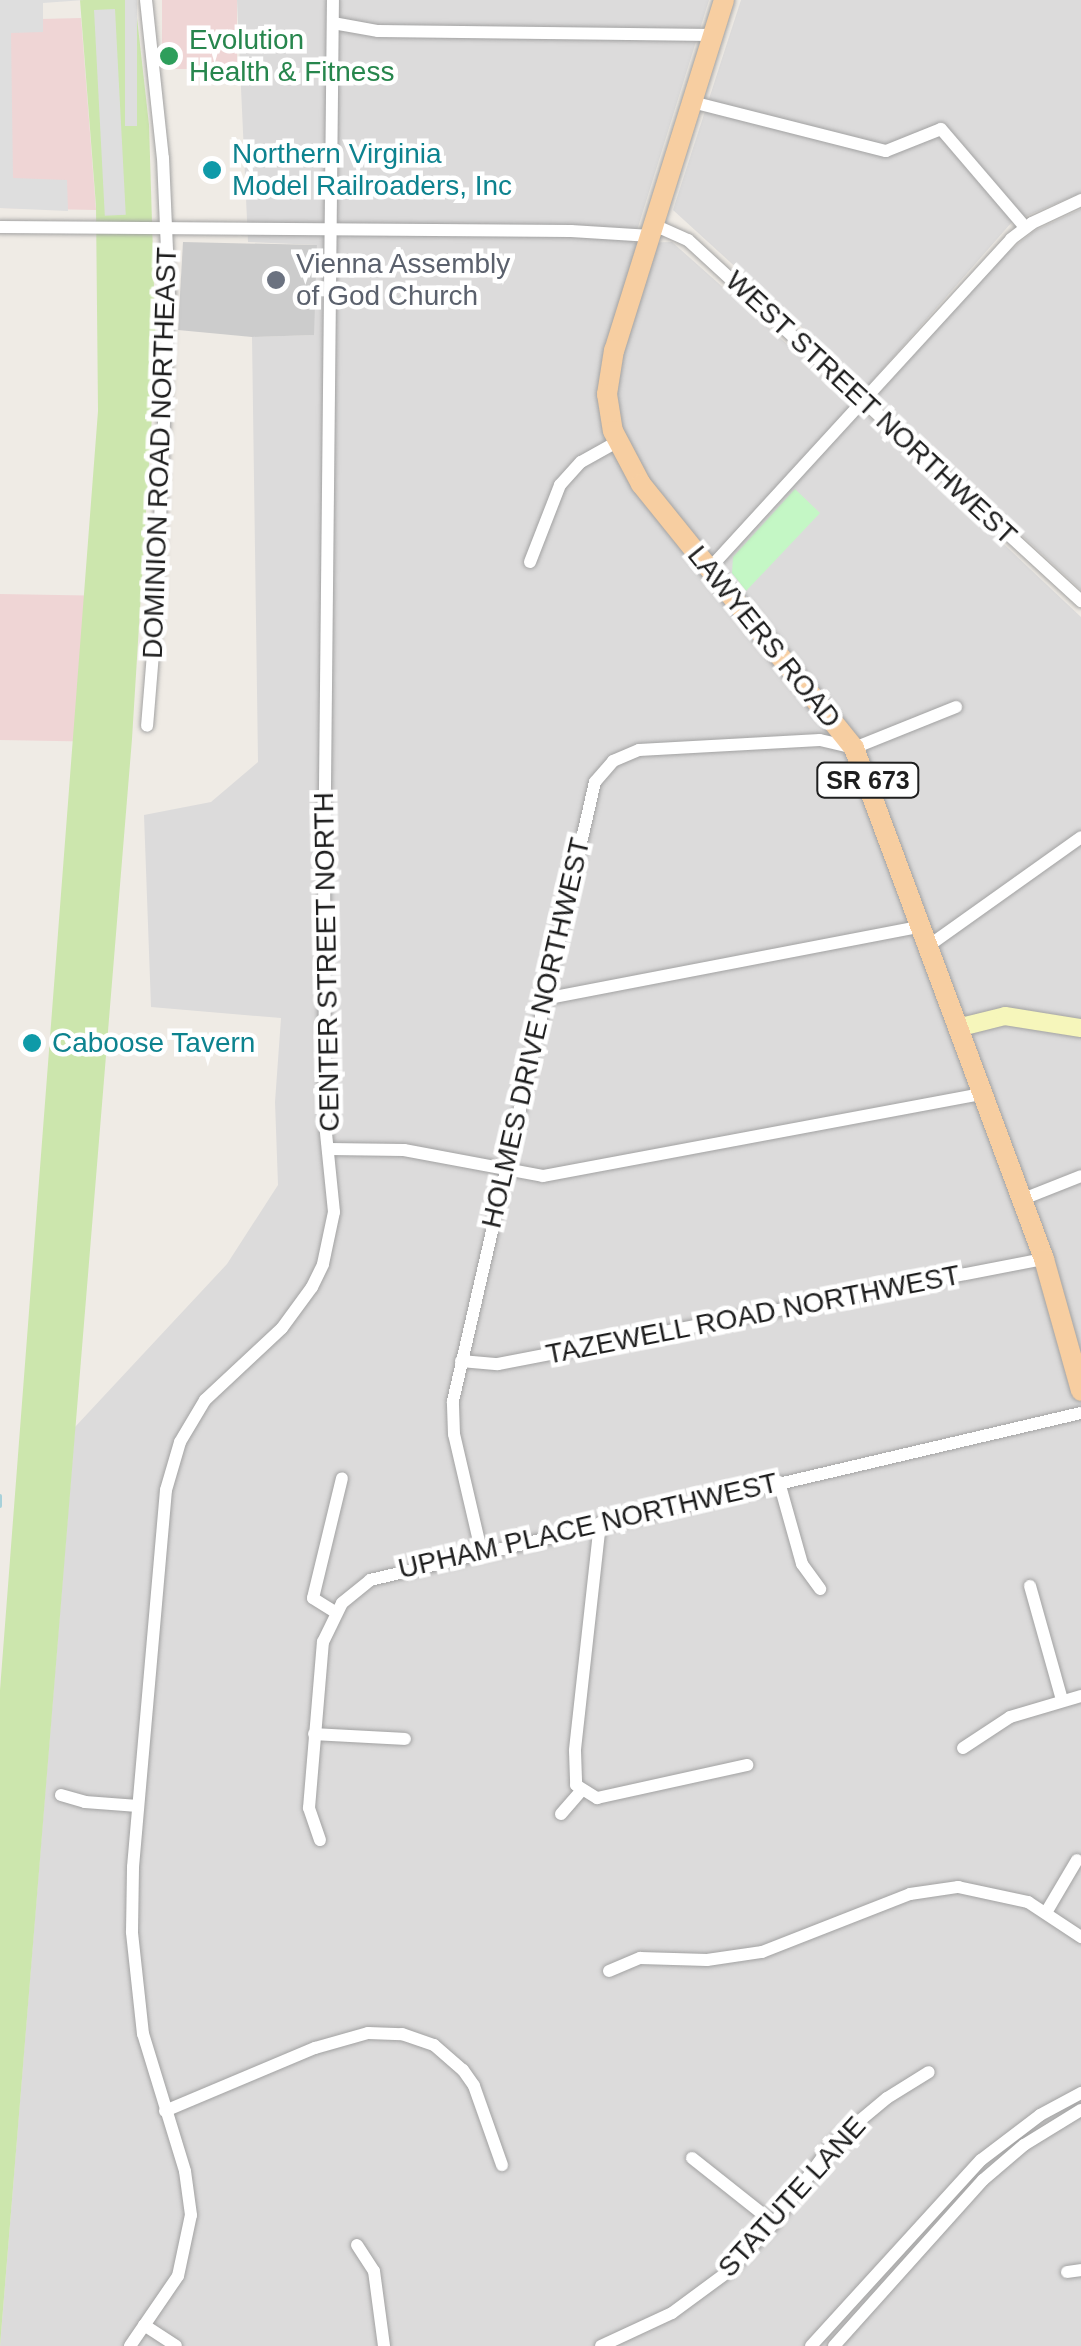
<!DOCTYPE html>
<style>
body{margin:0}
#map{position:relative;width:1081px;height:2346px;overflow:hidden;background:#efebe5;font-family:Arial,sans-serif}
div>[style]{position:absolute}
.residential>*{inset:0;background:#dcdbdb}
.commercial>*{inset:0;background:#efd5d5;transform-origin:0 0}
.religious>*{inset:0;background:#ccc}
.grass>*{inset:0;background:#cce6ad}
.park>*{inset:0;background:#c4f7c5}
.parking>*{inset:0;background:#dedede;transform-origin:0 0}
.stream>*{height:4px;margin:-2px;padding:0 2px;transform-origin:2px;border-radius:2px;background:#a7d1da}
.roads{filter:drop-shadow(0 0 2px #a2a2a2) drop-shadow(0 0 2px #a2a2a2)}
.street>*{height:12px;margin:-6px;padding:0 6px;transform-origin:6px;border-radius:6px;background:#fff}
.secondary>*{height:18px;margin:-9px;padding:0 9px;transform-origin:9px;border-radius:9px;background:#f6f6bb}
.primary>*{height:20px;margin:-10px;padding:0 10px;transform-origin:10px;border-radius:10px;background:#f7cea1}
.dots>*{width:28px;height:28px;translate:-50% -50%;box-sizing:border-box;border:5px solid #fff;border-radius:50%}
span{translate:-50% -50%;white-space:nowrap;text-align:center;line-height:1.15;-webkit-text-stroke:9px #fff;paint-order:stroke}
.shield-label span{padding:2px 8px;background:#fff;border:2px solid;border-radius:8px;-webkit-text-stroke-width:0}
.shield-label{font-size:25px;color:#1e1e1e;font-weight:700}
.leisure-label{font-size:28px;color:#27864d}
.left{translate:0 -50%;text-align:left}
.culture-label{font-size:28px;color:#0d838f}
.worship-label{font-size:28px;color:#5b616d}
.street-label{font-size:28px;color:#1e1e1e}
</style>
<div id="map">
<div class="residential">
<i style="clip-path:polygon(237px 0,709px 0,633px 243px,672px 242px,869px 417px,1081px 617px,1081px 2346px,0 2346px,75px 1427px,227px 1264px,278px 1185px,275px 1102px,281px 1018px,151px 1007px,144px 815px,211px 802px,258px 762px,252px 337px,313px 335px,317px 245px,248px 242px)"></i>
<i style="clip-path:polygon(741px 0,1081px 0,1081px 193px,1012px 222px,867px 387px,673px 210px)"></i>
<i style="clip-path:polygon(1081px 209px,1081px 590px,874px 399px,1003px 256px,1034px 231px)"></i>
</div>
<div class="commercial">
<i style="left:162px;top:0;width:75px;height:69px"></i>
<i style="clip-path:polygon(81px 18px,96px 210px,0 208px,0 20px)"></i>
<i style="left:0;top:594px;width:87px;height:146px;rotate:1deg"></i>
</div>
<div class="religious">
<i style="clip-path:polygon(183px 242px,317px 245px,314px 335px,252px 337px,178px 330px)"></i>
</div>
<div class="grass">
<i style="clip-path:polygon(80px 0,135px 0,149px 125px,156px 351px,132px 739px,0 2346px,0 1690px,98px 411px,96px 206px)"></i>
</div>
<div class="park">
<i style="clip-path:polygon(795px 489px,820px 513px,746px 591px,732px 573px,733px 557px)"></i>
</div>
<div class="parking">
<i style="clip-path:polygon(0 0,84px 0,43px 3px,43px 32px,11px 33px,13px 178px,67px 180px,68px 211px,0 208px)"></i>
<i style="left:125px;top:0;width:12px;height:126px"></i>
<i style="left:115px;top:9px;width:206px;height:21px;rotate:87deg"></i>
</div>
<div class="stream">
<i style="left:0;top:1496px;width:10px;rotate:90deg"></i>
</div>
<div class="roads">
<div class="street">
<i style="left:146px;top:0;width:159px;rotate:83.9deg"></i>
<i style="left:163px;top:158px;width:140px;rotate:87.5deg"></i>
<i style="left:169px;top:298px;width:319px;rotate:92.3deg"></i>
<i style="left:156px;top:617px;width:109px;rotate:94.7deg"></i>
<i style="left:333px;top:23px;width:46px;rotate:10.1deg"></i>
<i style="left:378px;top:31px;width:334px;rotate:0.7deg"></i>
<i style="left:692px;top:102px;width:200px;rotate:14.2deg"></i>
<i style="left:886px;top:151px;width:59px;rotate:-21.8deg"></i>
<i style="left:941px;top:129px;width:129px;rotate:49.4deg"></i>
<i style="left:654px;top:225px;width:37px;rotate:24deg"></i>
<i style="left:688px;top:240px;width:534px;rotate:42.57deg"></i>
<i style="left:0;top:227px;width:571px;rotate:0.4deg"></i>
<i style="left:571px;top:231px;width:80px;rotate:3.6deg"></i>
<i style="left:530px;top:562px;width:83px;rotate:-68.7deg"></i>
<i style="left:560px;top:485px;width:31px;rotate:-48deg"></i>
<i style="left:581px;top:462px;width:41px;rotate:-29.1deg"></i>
<i style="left:709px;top:569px;width:447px;rotate:-47.5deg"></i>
<i style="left:1011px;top:239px;width:26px;rotate:-37deg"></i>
<i style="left:1032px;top:223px;width:54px;rotate:-25.1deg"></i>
<i style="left:927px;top:947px;width:189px;rotate:-35.5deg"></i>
<i style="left:544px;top:999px;width:381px;rotate:-10.9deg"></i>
<i style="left:329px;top:1149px;width:75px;rotate:0.8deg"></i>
<i style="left:404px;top:1150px;width:141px;rotate:10.6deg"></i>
<i style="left:543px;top:1176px;width:450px;rotate:-10.6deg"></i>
<i style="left:1023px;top:1199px;width:62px;rotate:-21.6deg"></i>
<i style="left:461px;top:1361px;width:37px;rotate:5deg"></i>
<i style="left:498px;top:1364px;width:556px;rotate:-10.89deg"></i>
<i style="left:779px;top:1482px;width:85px;rotate:74.3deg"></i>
<i style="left:802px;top:1564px;width:31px;rotate:54deg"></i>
<i style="left:600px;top:1523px;width:229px;rotate:96.3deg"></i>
<i style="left:575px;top:1751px;width:34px;rotate:88deg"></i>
<i style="left:576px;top:1785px;width:25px;rotate:32deg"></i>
<i style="left:597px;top:1798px;width:154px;rotate:-12.4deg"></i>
<i style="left:481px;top:1550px;width:119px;rotate:-103.1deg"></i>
<i style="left:454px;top:1434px;width:33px;rotate:-92deg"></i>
<i style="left:453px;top:1401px;width:635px;rotate:-77.08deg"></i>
<i style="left:595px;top:782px;width:28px;rotate:-49deg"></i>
<i style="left:613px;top:761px;width:28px;rotate:-23deg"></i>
<i style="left:639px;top:750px;width:181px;rotate:-3.2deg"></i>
<i style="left:820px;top:740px;width:35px;rotate:13deg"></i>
<i style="left:854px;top:748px;width:110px;rotate:-21.9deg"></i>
<i style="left:1030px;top:1586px;width:118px;rotate:74.3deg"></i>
<i style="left:335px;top:1612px;width:26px;rotate:-148deg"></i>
<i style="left:313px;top:1598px;width:123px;rotate:-76.4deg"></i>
<i style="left:314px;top:1734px;width:91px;rotate:3.1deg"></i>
<i style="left:963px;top:1748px;width:56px;rotate:-33.4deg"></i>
<i style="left:1010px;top:1717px;width:74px;rotate:-16.5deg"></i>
<i style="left:61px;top:1795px;width:25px;rotate:16deg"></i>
<i style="left:85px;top:1802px;width:53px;rotate:4.3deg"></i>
<i style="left:561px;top:1814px;width:30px;rotate:-49deg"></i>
<i style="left:320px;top:1840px;width:34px;rotate:-109deg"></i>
<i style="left:309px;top:1808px;width:167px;rotate:-85.2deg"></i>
<i style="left:323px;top:1642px;width:43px;rotate:-64deg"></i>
<i style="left:342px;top:1603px;width:36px;rotate:-39deg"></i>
<i style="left:370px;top:1580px;width:730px;rotate:-13.22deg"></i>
<i style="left:1047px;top:1911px;width:59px;rotate:-59.5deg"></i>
<i style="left:609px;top:1971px;width:34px;rotate:-23deg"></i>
<i style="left:640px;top:1958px;width:67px;rotate:1.7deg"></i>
<i style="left:707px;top:1960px;width:56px;rotate:-8.3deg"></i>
<i style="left:762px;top:1952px;width:159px;rotate:-21.4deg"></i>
<i style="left:910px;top:1894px;width:49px;rotate:-8.3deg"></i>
<i style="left:958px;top:1887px;width:72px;rotate:12.1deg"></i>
<i style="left:1028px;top:1902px;width:64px;rotate:33.4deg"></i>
<i style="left:165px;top:2111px;width:163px;rotate:-22.8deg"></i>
<i style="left:315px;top:2048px;width:55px;rotate:-15.8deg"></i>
<i style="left:368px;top:2033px;width:34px;rotate:2deg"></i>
<i style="left:402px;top:2034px;width:34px;rotate:19deg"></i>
<i style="left:434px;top:2045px;width:38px;rotate:41deg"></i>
<i style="left:463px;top:2070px;width:19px;rotate:55deg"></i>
<i style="left:474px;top:2086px;width:84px;rotate:70.5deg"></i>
<i style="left:692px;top:2158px;width:105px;rotate:38.4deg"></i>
<i style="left:357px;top:2245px;width:31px;rotate:57deg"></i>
<i style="left:374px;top:2271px;width:76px;rotate:82.4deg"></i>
<i style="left:1067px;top:2272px;width:14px;rotate:-8deg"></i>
<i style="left:144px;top:2325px;width:38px;rotate:33deg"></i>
<i style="left:130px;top:2346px;width:85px;rotate:-55.6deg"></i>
<i style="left:178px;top:2276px;width:62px;rotate:-78deg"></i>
<i style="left:191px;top:2215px;width:44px;rotate:-97.8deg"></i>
<i style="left:185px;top:2171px;width:143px;rotate:-107deg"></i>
<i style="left:143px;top:2034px;width:103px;rotate:-96.2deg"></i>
<i style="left:132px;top:1932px;width:65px;rotate:-89.1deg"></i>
<i style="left:133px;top:1867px;width:378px;rotate:-85deg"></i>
<i style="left:166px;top:1490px;width:50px;rotate:-73.7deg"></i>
<i style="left:180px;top:1442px;width:49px;rotate:-59.2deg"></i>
<i style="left:205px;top:1400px;width:105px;rotate:-43.1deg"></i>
<i style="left:282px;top:1328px;width:51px;rotate:-53.8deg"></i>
<i style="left:312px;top:1287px;width:25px;rotate:-64deg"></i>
<i style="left:323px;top:1264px;width:53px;rotate:-78.1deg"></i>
<i style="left:334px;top:1212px;width:88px;rotate:-95.8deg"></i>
<i style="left:325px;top:1124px;width:240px;rotate:-90.2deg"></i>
<i style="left:324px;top:884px;width:884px;rotate:-89.42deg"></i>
<i style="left:601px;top:2346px;width:78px;rotate:-24.9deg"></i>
<i style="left:672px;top:2313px;width:71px;rotate:-36.4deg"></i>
<i style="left:729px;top:2271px;width:66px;rotate:-46.8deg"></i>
<i style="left:774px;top:2223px;width:99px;rotate:-53.6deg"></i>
<i style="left:833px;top:2143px;width:70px;rotate:-39.8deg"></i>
<i style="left:887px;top:2098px;width:49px;rotate:-31.8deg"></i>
<i style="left:811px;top:2346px;width:252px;rotate:-47.6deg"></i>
<i style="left:981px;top:2160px;width:74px;rotate:-37.3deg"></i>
<i style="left:1040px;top:2115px;width:47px;rotate:-28.2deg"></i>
<i style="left:834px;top:2346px;width:223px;rotate:-48.1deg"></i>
<i style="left:983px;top:2180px;width:54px;rotate:-40.5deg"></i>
<i style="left:1024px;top:2145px;width:67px;rotate:-31.6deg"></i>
</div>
<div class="secondary">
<i style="left:961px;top:1027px;width:45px;rotate:-14deg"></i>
<i style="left:1005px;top:1016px;width:77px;rotate:9deg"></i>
</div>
<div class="primary">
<i style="left:724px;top:0;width:367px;rotate:107.4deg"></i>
<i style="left:614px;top:350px;width:45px;rotate:99deg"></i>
<i style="left:607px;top:394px;width:37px;rotate:81deg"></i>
<i style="left:613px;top:431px;width:60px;rotate:62.2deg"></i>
<i style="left:641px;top:484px;width:339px;rotate:51.1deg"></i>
<i style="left:854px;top:748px;width:545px;rotate:69.6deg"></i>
<i style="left:1044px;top:1259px;width:137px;rotate:74.3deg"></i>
</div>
</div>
<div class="dots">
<i style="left:169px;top:56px;background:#2e9e5b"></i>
<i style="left:212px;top:170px;background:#0f9aa8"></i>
<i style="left:276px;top:280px;background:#6b7280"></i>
<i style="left:32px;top:1043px;background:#0f9aa8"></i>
</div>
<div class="shield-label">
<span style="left:868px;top:780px">SR 673</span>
</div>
<div class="leisure-label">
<span class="left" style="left:189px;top:56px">Evolution<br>Health &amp; Fitness</span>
</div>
<div class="culture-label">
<span class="left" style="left:232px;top:170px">Northern Virginia<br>Model Railroaders, Inc</span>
<span class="left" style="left:52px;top:1043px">Caboose Tavern</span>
</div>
<div class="worship-label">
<span class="left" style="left:296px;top:280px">Vienna Assembly<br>of God Church</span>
</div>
<div class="street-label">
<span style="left:871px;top:408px;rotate:43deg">WEST STREET NORTHWEST</span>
<span style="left:160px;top:453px;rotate:-88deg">DOMINION ROAD NORTHEAST</span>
<span style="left:764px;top:637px;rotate:51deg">LAWYERS ROAD</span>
<span style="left:327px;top:962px;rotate:-91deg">CENTER STREET NORTH</span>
<span style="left:536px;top:1033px;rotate:-77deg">HOLMES DRIVE NORTHWEST</span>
<span style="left:753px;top:1315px;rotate:-11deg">TAZEWELL ROAD NORTHWEST</span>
<span style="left:588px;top:1526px;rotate:-13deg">UPHAM PLACE NORTHWEST</span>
<span style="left:792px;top:2197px;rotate:-48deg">STATUTE LANE</span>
</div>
</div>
